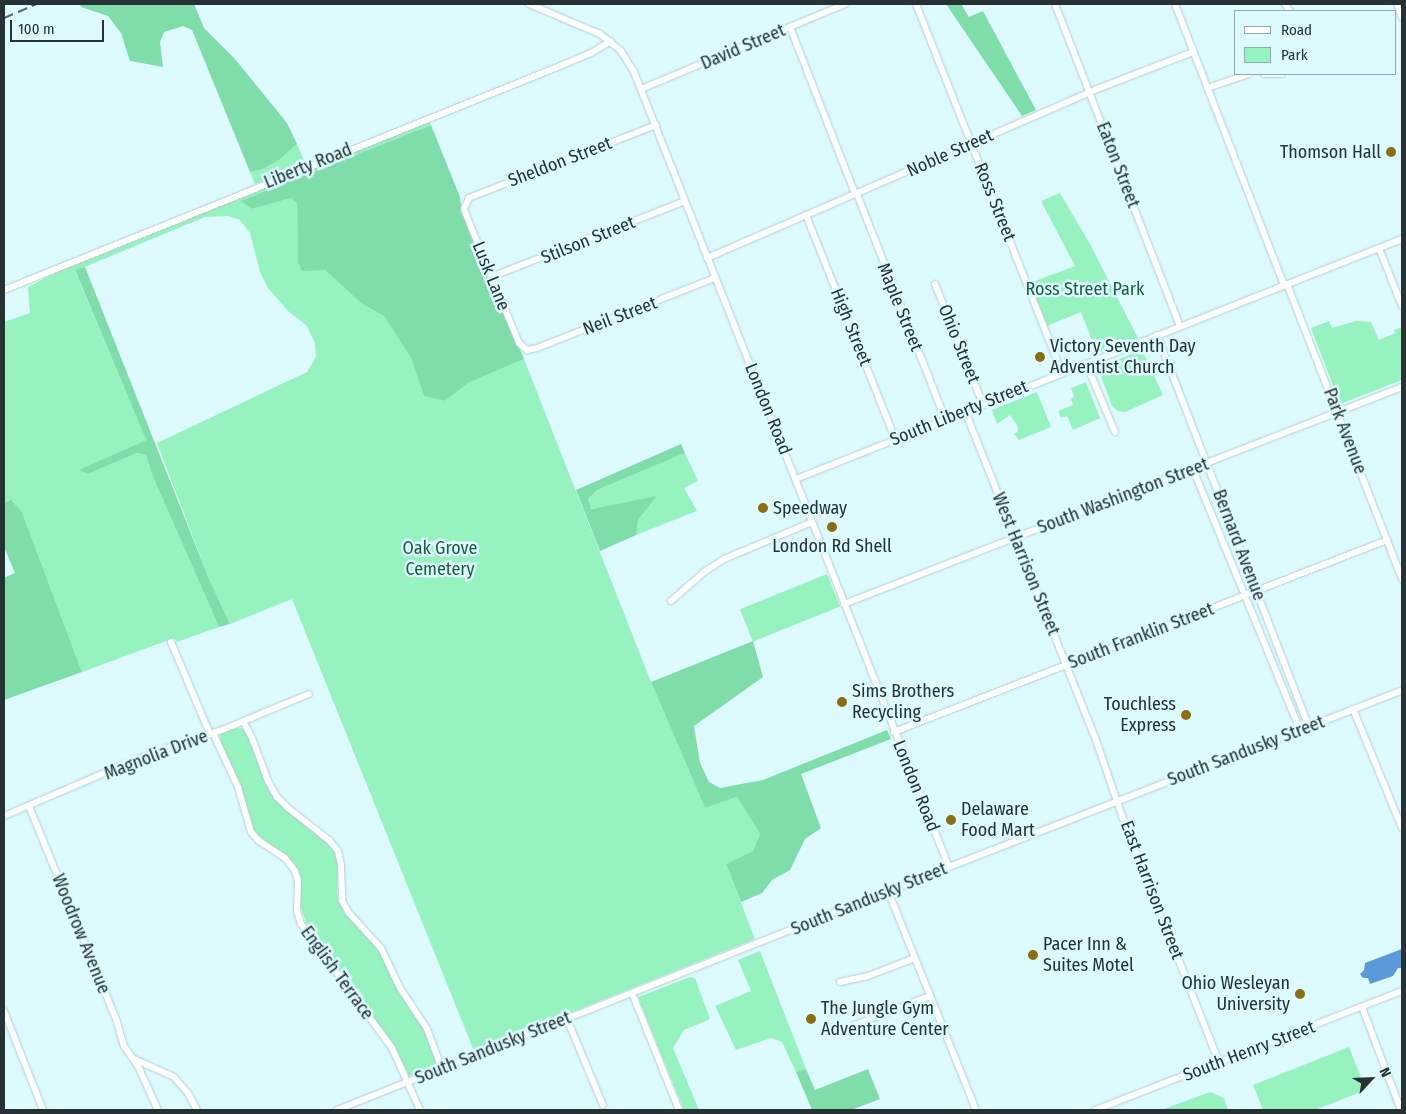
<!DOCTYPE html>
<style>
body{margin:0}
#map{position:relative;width:1406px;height:1114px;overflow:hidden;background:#ddfbff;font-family:"Fira Sans Condensed",sans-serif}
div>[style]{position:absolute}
.green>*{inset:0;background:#96f2bf;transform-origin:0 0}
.forest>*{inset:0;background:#7fddaa}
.water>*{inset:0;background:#5b9ad9}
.roads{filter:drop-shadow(0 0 1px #b2cfd3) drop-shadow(0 0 1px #b2cfd3)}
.minor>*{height:6px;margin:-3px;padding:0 3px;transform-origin:3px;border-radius:3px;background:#fff}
.rail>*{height:2px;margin-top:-1px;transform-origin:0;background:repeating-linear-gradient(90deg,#57686a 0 10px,transparent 0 15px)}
.dots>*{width:14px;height:14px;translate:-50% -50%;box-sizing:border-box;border:2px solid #ddfbff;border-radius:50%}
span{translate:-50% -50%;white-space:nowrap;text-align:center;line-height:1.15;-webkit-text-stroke:5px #ddfbff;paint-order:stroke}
.street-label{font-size:18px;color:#263233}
.poi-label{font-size:18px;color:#263233}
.right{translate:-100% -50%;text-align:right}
.left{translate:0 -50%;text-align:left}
.park-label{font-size:18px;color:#195f3f}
.frame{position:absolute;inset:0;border:5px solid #263233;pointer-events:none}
.legend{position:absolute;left:1234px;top:10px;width:162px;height:65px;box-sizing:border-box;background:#ddfbff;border:1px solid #94abad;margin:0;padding:6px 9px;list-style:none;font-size:15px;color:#263233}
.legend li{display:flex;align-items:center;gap:10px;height:25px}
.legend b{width:25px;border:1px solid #94abad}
.north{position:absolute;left:1346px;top:1054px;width:50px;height:50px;-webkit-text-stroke:4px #ddfbff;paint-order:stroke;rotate:65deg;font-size:14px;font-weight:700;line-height:20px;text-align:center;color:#263233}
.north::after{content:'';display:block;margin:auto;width:18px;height:22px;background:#263233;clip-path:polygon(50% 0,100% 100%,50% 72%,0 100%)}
.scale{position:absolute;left:10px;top:20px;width:94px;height:22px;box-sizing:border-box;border:2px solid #263233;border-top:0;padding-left:6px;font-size:15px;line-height:18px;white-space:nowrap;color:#263233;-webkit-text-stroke:4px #ddfbff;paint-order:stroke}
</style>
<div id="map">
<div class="green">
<i style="clip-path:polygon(429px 122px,431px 125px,242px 201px,252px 209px,291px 198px,297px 203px,298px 263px,302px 270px,325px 270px,362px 304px,384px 316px,411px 358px,424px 396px,445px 401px,468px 383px,524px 359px,651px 682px,705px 808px,737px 797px,760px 834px,753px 851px,726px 864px,755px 939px,474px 1051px,292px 599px,230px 624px,209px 579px,157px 443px,307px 372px,316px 357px,315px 343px,306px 325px,288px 311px,268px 288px,260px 272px,250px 233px,240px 220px,228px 216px,205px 217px,75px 271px,146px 440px,80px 470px,88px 474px,137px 453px,146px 455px,153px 477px,219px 627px,177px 642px,174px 638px,82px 672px,22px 512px,12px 501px,4px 503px,4px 322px,30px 313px,28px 287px,73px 264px)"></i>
<i style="clip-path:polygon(297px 144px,305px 163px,255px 184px,250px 172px,263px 169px,279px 160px)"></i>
<i style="clip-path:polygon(1060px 193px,1090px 244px,1138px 338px,1097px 353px,1081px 312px,1047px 326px,1030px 283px,1075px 266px,1041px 201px)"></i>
<i style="clip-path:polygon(1329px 321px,1332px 328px,1356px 321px,1371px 322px,1379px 340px,1395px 333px,1394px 330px,1402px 327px,1402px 380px,1340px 404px,1311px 328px)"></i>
<i style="clip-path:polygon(1142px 350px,1163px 395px,1125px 412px,1118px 411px,1112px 406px,1098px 368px)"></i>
<i style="clip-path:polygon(1086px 382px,1100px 418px,1073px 430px,1067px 416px,1061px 418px,1058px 411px,1073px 405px,1071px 399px,1074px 397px,1071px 388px)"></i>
<i style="clip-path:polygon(1037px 392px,1051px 427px,1019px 440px,1014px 434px,1018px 431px,1017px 425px,1010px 415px,997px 424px,992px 410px)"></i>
<i style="clip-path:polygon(685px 453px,698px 481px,684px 488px,697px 511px,636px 535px,638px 520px,656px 497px,590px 509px,588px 499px,597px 490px)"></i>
<i style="left:827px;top:574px;width:35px;height:94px;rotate:68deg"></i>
<i style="clip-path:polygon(242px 728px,250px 738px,280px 804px,335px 850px,339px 864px,337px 893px,340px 904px,371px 936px,420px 1020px,439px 1064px,409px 1076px,395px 1048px,359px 1001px,325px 950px,309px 930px,300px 906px,301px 877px,294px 863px,254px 832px,235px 772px,221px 743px,220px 734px,231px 729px)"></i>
<i style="clip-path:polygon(760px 951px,806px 1069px,796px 1072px,782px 1042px,771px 1038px,736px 1050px,715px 1006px,751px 991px,738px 960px)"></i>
<i style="clip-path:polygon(690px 977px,695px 978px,710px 1019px,684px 1030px,673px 1048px,699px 1110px,684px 1110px,638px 997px)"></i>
<i style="clip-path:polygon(1349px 1047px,1366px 1090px,1315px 1110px,1263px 1110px,1253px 1085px)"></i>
<i style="clip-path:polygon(1210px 1092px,1224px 1098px,1228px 1110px,1161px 1110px)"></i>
</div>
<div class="forest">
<i style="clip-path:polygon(80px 4px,194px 4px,204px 28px,235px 59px,287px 123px,297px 144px,279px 160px,263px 169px,250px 172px,192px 30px,183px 26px,164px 32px,160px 42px,163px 67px,130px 61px,121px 33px,108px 16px,81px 7px)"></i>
<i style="clip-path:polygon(946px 4px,961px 4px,969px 17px,983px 11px,1036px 110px,1022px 116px)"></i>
<i style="clip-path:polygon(431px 125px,460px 197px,462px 211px,524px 359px,468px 383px,445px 401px,424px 396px,411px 358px,384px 316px,362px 304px,325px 270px,302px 271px,298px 263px,297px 203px,291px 198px,252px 209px,241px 201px)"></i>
<i style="clip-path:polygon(85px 267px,209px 579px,230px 624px,219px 627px,153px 477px,146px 455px,137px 453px,88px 474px,79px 470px,146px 440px,75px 270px)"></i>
<i style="clip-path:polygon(681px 444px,685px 453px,597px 490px,588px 499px,591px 509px,657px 496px,638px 520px,636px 535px,600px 551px,576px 490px)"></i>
<i style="clip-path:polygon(11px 500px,22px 512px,82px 672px,4px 700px,4px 578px,15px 573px,4px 547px,4px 503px)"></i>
<i style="clip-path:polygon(753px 641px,763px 677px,694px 726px,700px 763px,709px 782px,720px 788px,763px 780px,887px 730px,891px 739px,801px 774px,821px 828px,805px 839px,790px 870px,772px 880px,762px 893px,741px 902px,726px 864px,753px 851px,760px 834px,737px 797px,705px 808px,651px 682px)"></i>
<i style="clip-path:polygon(806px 1069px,815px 1090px,868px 1069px,880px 1099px,851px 1110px,812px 1110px,796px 1072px)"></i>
</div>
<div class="water">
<i style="clip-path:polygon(1402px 949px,1402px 968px,1398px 968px,1393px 976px,1370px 984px,1368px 978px,1363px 978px,1360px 974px,1364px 970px,1365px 963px)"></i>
</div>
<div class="roads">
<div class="minor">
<i style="left:529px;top:4px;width:77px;rotate:22.9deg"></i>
<i style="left:600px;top:34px;width:27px;rotate:39deg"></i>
<i style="left:621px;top:51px;width:25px;rotate:58deg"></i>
<i style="left:634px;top:72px;width:855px;rotate:68.39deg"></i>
<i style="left:916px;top:4px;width:397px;rotate:68.4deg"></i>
<i style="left:1055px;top:4px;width:345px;rotate:68.8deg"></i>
<i style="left:1175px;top:4px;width:301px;rotate:68.8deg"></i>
<i style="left:1285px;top:4px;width:9px;rotate:54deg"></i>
<i style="left:1397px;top:4px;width:14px;rotate:69deg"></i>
<i style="left:790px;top:27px;width:179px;rotate:68.7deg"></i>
<i style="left:1264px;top:74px;width:18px"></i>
<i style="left:1207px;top:88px;width:44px;rotate:-18.4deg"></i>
<i style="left:641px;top:89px;width:221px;rotate:-22.6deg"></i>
<i style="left:656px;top:125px;width:201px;rotate:158.7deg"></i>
<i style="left:469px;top:198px;width:12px;rotate:114deg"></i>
<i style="left:464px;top:209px;width:19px;rotate:69deg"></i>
<i style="left:471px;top:227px;width:126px;rotate:67.5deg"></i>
<i style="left:519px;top:343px;width:11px;rotate:41deg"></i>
<i style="left:527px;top:350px;width:10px;rotate:-11deg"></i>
<i style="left:537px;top:348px;width:191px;rotate:-21.5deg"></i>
<i style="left:857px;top:194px;width:242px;rotate:68.6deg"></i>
<i style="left:806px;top:215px;width:241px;rotate:68.3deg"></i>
<i style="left:1379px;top:248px;width:62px;rotate:68.4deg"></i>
<i style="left:707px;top:258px;width:425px;rotate:-23.4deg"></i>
<i style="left:1097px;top:89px;width:103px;rotate:-21.1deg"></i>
<i style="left:491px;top:277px;width:208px;rotate:-21.4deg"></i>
<i style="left:935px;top:284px;width:129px;rotate:68.2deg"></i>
<i style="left:1287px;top:284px;width:317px;rotate:68.7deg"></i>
<i style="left:4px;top:290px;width:599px;rotate:-21.94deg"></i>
<i style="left:560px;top:66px;width:34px;rotate:-23deg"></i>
<i style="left:591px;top:53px;width:23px;rotate:-31deg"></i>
<i style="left:1157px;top:335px;width:420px;rotate:68.8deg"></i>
<i style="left:1086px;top:363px;width:75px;rotate:67.2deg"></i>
<i style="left:965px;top:411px;width:351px;rotate:68.3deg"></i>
<i style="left:1095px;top:737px;width:83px;rotate:71.1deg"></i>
<i style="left:1122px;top:816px;width:264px;rotate:68.5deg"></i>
<i style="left:1193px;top:469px;width:282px;rotate:67.7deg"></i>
<i style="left:796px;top:479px;width:652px;rotate:-21.61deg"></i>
<i style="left:671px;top:601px;width:44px;rotate:-41.3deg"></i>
<i style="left:704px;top:572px;width:24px;rotate:-33deg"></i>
<i style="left:724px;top:559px;width:95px;rotate:-22.8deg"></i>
<i style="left:844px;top:604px;width:599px;rotate:-21.25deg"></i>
<i style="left:171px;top:642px;width:100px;rotate:67deg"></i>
<i style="left:1353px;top:709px;width:129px;rotate:67.6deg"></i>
<i style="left:243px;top:721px;width:19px;rotate:62deg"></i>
<i style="left:252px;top:738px;width:46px;rotate:69.6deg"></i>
<i style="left:268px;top:781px;width:18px;rotate:61deg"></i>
<i style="left:277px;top:797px;width:16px;rotate:45deg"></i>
<i style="left:288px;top:808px;width:52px;rotate:38deg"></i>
<i style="left:329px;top:840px;width:14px;rotate:51deg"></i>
<i style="left:338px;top:851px;width:14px;rotate:78deg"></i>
<i style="left:341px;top:865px;width:36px;rotate:88deg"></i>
<i style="left:342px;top:901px;width:14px;rotate:60deg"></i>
<i style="left:349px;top:913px;width:47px;rotate:47.6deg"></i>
<i style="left:381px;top:948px;width:44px;rotate:64.6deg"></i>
<i style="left:400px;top:988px;width:49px;rotate:56.6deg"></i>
<i style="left:427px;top:1029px;width:43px;rotate:69.4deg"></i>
<i style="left:894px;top:732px;width:529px;rotate:-21.28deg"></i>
<i style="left:213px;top:733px;width:60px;rotate:65.2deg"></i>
<i style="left:238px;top:787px;width:47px;rotate:73.9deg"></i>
<i style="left:251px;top:832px;width:12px;rotate:48deg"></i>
<i style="left:259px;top:841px;width:31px;rotate:33deg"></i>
<i style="left:285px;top:858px;width:16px;rotate:52deg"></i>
<i style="left:295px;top:871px;width:10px;rotate:73deg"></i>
<i style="left:298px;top:881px;width:30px;rotate:92deg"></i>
<i style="left:297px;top:911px;width:14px;rotate:73deg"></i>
<i style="left:301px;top:924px;width:154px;rotate:53.7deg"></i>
<i style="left:392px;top:1048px;width:68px;rotate:65.7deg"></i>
<i style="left:29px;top:806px;width:233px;rotate:67.8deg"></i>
<i style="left:117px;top:1022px;width:25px;rotate:74deg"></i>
<i style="left:124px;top:1046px;width:24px;rotate:55deg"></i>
<i style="left:138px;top:1066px;width:48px;rotate:65.6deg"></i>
<i style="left:4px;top:816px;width:122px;rotate:-23.2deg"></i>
<i style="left:116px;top:768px;width:66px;rotate:-21.2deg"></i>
<i style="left:178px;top:744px;width:46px;rotate:-17.7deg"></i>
<i style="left:222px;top:730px;width:94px;rotate:-22.5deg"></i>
<i style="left:888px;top:891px;width:236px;rotate:68.1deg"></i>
<i style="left:840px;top:982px;width:29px;rotate:-12deg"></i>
<i style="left:868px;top:976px;width:50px;rotate:-21deg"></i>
<i style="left:632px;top:993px;width:126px;rotate:68.1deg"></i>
<i style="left:1362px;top:1007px;width:110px;rotate:69.3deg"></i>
<i style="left:4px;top:1011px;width:106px;rotate:68.5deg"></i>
<i style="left:567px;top:1019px;width:93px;rotate:67.3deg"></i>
<i style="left:852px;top:1026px;width:84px;rotate:-21deg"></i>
<i style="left:134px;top:1059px;width:44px;rotate:24.2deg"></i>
<i style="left:174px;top:1077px;width:21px;rotate:49deg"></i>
<i style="left:188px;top:1093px;width:19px;rotate:62deg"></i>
<i style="left:337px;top:1110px;width:658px;rotate:-21.66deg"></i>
<i style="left:949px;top:867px;width:486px;rotate:-21.3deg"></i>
<i style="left:1095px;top:1110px;width:329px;rotate:-21.2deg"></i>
</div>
</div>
<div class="rail">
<i style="left:4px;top:18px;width:36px;rotate:-23deg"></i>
</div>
<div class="dots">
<i style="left:1391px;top:152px;background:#8a6e0f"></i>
<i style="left:1040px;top:357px;background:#8a6e0f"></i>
<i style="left:763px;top:508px;background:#8a6e0f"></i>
<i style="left:832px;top:527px;background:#8a6e0f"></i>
<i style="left:842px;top:702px;background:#8a6e0f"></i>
<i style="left:1186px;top:715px;background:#8a6e0f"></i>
<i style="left:951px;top:820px;background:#8a6e0f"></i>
<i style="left:1033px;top:955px;background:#8a6e0f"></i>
<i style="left:1300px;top:994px;background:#8a6e0f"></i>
<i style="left:811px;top:1019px;background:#8a6e0f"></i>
</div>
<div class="street-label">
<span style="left:743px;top:47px;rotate:-23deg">David Street</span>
<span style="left:950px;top:153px;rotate:-24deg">Noble Street</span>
<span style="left:560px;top:162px;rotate:-21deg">Sheldon Street</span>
<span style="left:1118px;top:165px;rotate:69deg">Eaton Street</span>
<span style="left:308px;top:166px;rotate:-22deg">Liberty Road</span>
<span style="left:995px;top:202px;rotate:68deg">Ross Street</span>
<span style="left:588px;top:240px;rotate:-22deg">Stilson Street</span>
<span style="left:491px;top:276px;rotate:68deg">Lusk Lane</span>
<span style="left:900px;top:307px;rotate:68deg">Maple Street</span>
<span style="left:620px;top:316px;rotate:-21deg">Neil Street</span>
<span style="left:851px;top:327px;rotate:68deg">High Street</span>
<span style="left:959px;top:344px;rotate:68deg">Ohio Street</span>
<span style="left:768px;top:409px;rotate:68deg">London Road</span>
<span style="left:959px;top:413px;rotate:-22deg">South Liberty Street</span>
<span style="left:1345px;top:431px;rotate:69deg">Park Avenue</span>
<span style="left:1123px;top:496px;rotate:-21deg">South Washington Street</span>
<span style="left:1239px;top:545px;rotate:69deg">Bernard Avenue</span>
<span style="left:1026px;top:564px;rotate:68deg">West Harrison Street</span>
<span style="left:1141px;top:636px;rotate:-21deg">South Franklin Street</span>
<span style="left:1246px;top:751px;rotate:-21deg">South Sandusky Street</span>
<span style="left:156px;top:755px;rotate:-21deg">Magnolia Drive</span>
<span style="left:916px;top:786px;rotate:68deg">London Road</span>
<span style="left:1152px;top:890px;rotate:69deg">East Harrison Street</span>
<span style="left:869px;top:899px;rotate:-22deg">South Sandusky Street</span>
<span style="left:81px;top:934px;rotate:68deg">Woodrow Avenue</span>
<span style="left:337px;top:973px;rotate:54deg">English Terrace</span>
<span style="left:493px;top:1048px;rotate:-22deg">South Sandusky Street</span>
<span style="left:1249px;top:1051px;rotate:-21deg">South Henry Street</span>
</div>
<div class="poi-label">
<span class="right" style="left:1381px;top:152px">Thomson Hall</span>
<span class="left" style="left:1050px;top:357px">Victory Seventh Day<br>Adventist Church</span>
<span class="left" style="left:773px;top:508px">Speedway</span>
<span style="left:832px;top:546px">London Rd Shell</span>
<span class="left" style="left:852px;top:702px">Sims Brothers<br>Recycling</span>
<span class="right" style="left:1176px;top:715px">Touchless<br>Express</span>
<span class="left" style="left:961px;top:820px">Delaware<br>Food Mart</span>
<span class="left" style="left:1043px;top:955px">Pacer Inn &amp;<br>Suites Motel</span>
<span class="right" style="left:1290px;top:994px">Ohio Wesleyan<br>University</span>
<span class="left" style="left:821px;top:1019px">The Jungle Gym<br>Adventure Center</span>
</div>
<div class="park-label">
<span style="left:1085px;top:289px">Ross Street Park</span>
<span style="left:440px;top:559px">Oak Grove<br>Cemetery</span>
</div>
<div class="frame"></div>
<ul class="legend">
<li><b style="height:6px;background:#fff"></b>Road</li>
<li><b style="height:14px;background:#96f2bf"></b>Park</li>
</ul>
<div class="north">N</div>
<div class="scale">100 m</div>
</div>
